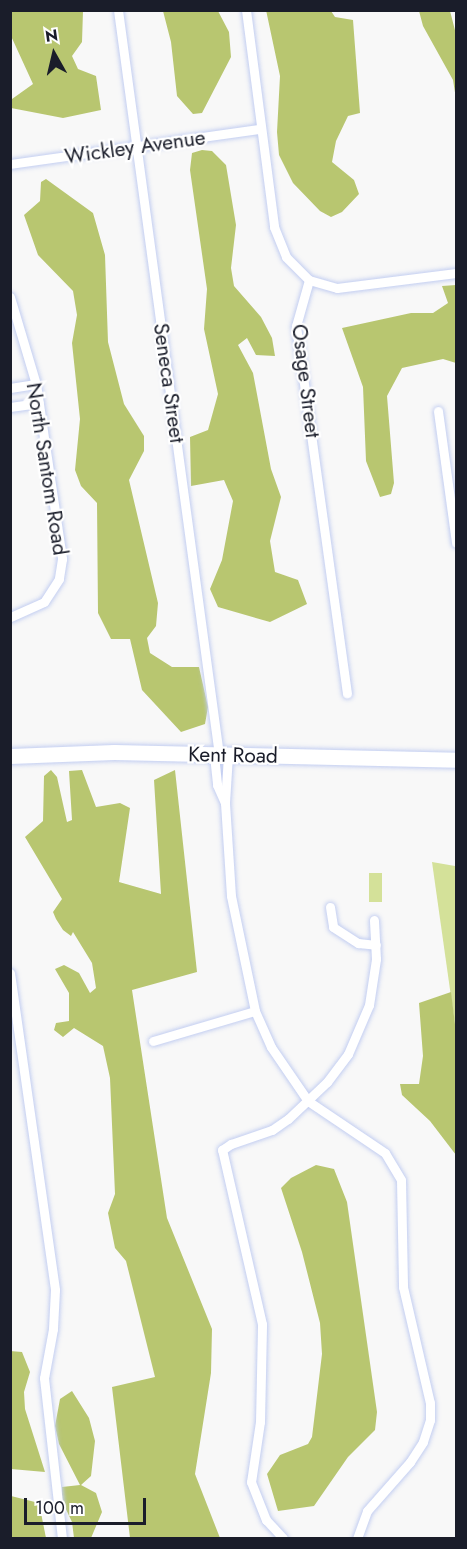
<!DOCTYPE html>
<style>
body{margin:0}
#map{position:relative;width:467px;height:1549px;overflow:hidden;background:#f8f8f8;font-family:Jost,sans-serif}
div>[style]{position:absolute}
.green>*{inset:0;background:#d4e199;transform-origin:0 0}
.forest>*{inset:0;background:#b8c670}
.roads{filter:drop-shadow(0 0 2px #c3cef1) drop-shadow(0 0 2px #c3cef1)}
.street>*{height:9px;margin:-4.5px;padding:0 4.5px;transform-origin:4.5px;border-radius:4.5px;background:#fff}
.primary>*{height:15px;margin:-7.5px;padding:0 7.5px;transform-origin:7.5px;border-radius:7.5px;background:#fff}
span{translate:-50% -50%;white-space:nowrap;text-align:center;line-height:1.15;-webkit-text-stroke:4.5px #fff;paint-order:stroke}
.street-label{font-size:21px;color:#1a1d2a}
.frame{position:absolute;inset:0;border:12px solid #1a1d2a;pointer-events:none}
.north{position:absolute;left:24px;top:24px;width:60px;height:60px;-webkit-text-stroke:4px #fff;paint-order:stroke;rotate:352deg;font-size:16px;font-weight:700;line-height:24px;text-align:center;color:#1a1d2a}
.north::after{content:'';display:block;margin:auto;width:21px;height:27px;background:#1a1d2a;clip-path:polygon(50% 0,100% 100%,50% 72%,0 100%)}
.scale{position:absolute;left:24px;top:1498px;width:122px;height:27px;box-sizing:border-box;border:3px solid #1a1d2a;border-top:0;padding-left:8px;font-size:18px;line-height:21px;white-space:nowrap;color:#1a1d2a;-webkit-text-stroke:4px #fff;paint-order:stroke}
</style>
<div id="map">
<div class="green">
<i style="clip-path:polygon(432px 862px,455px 866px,456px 1032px)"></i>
<i style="left:369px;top:873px;width:13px;height:29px"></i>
</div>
<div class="forest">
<i style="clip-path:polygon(11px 10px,83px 11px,82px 42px,72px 56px,78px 69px,96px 76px,101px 110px,63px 118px,11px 108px,12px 99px,33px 84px,11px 36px)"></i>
<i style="clip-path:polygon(266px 10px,331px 11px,335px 17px,353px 20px,360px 113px,348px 116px,336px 141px,332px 162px,354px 180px,359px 194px,342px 212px,331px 217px,320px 211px,293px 183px,279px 155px,277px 132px,280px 76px)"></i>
<i style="clip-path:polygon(163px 11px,218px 11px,229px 32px,231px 57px,202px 113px,193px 114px,177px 96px,171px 42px)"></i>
<i style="clip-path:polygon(419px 11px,450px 11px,456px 34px,456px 99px,453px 80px,423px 26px)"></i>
<i style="clip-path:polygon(202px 150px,212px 151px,226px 165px,236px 225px,231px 268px,234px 286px,261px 317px,272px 338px,275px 356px,256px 355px,247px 338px,238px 345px,253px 373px,271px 469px,281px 497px,270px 541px,275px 572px,298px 580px,307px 604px,270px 622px,218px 607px,210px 589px,222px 560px,233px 501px,224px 480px,191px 486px,190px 437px,208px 430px,218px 394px,204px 329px,207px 289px,190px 170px,192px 153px)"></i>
<i style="clip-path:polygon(46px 179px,93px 213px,105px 255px,108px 342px,124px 404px,144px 436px,144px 451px,129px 480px,158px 603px,156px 626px,147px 638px,150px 653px,172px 667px,199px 667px,208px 707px,205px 724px,181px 732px,142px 690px,130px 639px,111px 639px,98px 613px,97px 503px,81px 486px,75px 470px,80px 419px,72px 343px,77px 315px,73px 291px,38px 255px,24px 215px,40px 201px,41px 182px)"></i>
<i style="clip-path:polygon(456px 285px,456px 363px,443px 359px,402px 368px,387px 396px,394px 483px,391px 494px,380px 497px,366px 461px,363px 387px,342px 328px,411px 313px,433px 313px,448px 303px,442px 286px)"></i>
<i style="clip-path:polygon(51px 770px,57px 777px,67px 822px,72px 820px,69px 771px,82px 770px,96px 807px,120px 803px,130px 808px,119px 882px,161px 894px,154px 780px,175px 770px,197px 972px,132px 990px,167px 1218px,212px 1329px,211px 1373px,195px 1474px,220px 1538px,130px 1538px,112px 1387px,155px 1377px,126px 1261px,115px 1248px,108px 1213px,115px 1194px,110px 1078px,103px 1046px,74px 1028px,63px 1037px,54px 1030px,56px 1023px,69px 1021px,69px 993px,55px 969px,64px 965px,79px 973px,90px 993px,96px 988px,92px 963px,73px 932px,71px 936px,63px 930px,56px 919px,53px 912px,62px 899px,25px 837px,43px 821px,44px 776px)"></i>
<i style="clip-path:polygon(451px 992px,456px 1032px,456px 1155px,430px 1121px,402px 1095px,400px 1084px,419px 1084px,423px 1056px,419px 1003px)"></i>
<i style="clip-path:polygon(316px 1165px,334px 1169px,347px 1202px,377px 1412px,375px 1430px,348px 1457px,314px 1506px,278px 1511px,267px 1474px,280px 1455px,308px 1444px,312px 1437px,322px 1354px,320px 1323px,302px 1252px,281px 1188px,291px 1178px)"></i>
<i style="clip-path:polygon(10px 1351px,22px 1352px,30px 1372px,24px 1392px,25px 1409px,45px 1472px,11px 1469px)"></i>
<i style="clip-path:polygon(72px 1391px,89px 1418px,95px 1441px,91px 1476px,81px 1485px,96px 1493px,102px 1512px,91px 1538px,74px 1538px,72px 1522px,62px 1501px,62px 1487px,80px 1485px,59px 1444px,55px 1426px,60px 1399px)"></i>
<i style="clip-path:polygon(11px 1496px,39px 1503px,46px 1538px,11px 1538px)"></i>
</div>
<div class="roads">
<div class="street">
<i style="left:118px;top:10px;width:752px;rotate:82.28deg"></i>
<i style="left:246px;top:10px;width:219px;rotate:82.6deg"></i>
<i style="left:274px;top:227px;width:32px;rotate:68deg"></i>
<i style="left:286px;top:257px;width:33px;rotate:45deg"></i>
<i style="left:309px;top:280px;width:29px;rotate:16deg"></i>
<i style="left:337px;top:288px;width:120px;rotate:-7.2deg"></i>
<i style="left:10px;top:164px;width:252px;rotate:-8deg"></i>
<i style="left:309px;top:280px;width:48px;rotate:105.8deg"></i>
<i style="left:296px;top:326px;width:371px;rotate:82.1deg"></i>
<i style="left:10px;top:297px;width:91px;rotate:73.4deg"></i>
<i style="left:36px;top:384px;width:177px;rotate:81.5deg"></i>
<i style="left:62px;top:559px;width:20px;rotate:99deg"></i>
<i style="left:59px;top:579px;width:27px;rotate:123deg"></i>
<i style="left:44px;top:602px;width:37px;rotate:156deg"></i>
<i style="left:10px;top:388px;width:26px;rotate:-9deg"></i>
<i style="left:10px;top:407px;width:29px;rotate:-8deg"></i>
<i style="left:438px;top:411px;width:133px;rotate:82.2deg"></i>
<i style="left:214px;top:755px;width:30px;rotate:84deg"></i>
<i style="left:217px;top:785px;width:20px;rotate:66deg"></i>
<i style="left:228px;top:755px;width:48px;rotate:93.6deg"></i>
<i style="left:225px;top:803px;width:93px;rotate:86.3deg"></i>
<i style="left:231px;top:896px;width:117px;rotate:78.2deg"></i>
<i style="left:255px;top:1011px;width:39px;rotate:66deg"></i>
<i style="left:271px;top:1047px;width:65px;rotate:55.6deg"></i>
<i style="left:308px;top:1101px;width:93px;rotate:34deg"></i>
<i style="left:385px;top:1153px;width:31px;rotate:59deg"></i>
<i style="left:401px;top:1180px;width:107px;rotate:88.9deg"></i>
<i style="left:403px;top:1287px;width:119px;rotate:76.9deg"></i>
<i style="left:430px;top:1403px;width:17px;rotate:90deg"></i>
<i style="left:430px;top:1420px;width:23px;rotate:108deg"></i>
<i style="left:423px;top:1442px;width:24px;rotate:123deg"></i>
<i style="left:410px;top:1462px;width:65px;rotate:131.3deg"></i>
<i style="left:367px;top:1511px;width:29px;rotate:110deg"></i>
<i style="left:330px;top:907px;width:20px;rotate:81deg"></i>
<i style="left:333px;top:927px;width:30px;rotate:33deg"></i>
<i style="left:358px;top:943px;width:18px;rotate:6deg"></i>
<i style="left:10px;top:973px;width:320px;rotate:81.9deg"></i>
<i style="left:55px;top:1290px;width:39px;rotate:93deg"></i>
<i style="left:53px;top:1329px;width:50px;rotate:100.4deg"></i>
<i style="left:44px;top:1378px;width:161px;rotate:83.6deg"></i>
<i style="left:153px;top:1041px;width:106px;rotate:-16.4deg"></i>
<i style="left:283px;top:1538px;width:25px;rotate:-133deg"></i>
<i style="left:266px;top:1520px;width:41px;rotate:-111.5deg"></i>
<i style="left:251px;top:1482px;width:61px;rotate:-81.5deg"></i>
<i style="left:260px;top:1422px;width:98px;rotate:-88.8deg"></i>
<i style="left:262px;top:1324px;width:179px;rotate:-102.9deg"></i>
<i style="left:222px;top:1150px;width:11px;rotate:-34deg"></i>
<i style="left:231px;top:1144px;width:43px;rotate:-18.9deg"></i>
<i style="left:272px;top:1130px;width:19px;rotate:-35deg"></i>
<i style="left:288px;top:1119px;width:54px;rotate:-43.5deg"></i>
<i style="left:327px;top:1082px;width:35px;rotate:-53deg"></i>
<i style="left:348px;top:1054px;width:53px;rotate:-66.8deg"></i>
<i style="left:369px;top:1005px;width:47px;rotate:-81.3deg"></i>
<i style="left:376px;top:959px;width:39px;rotate:-93deg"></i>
</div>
<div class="primary">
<i style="left:10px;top:756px;width:104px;rotate:-2.2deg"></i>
<i style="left:114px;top:752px;width:342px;rotate:1.3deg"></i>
</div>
</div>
<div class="street-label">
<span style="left:135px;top:147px;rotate:-8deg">Wickley Avenue</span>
<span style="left:306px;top:381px;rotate:83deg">Osage Street</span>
<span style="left:169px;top:383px;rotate:82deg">Seneca Street</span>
<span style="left:47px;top:469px;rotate:81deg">North Santom Road</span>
<span style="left:233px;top:755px;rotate:1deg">Kent Road</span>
</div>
<div class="frame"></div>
<div class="north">N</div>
<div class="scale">100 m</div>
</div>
